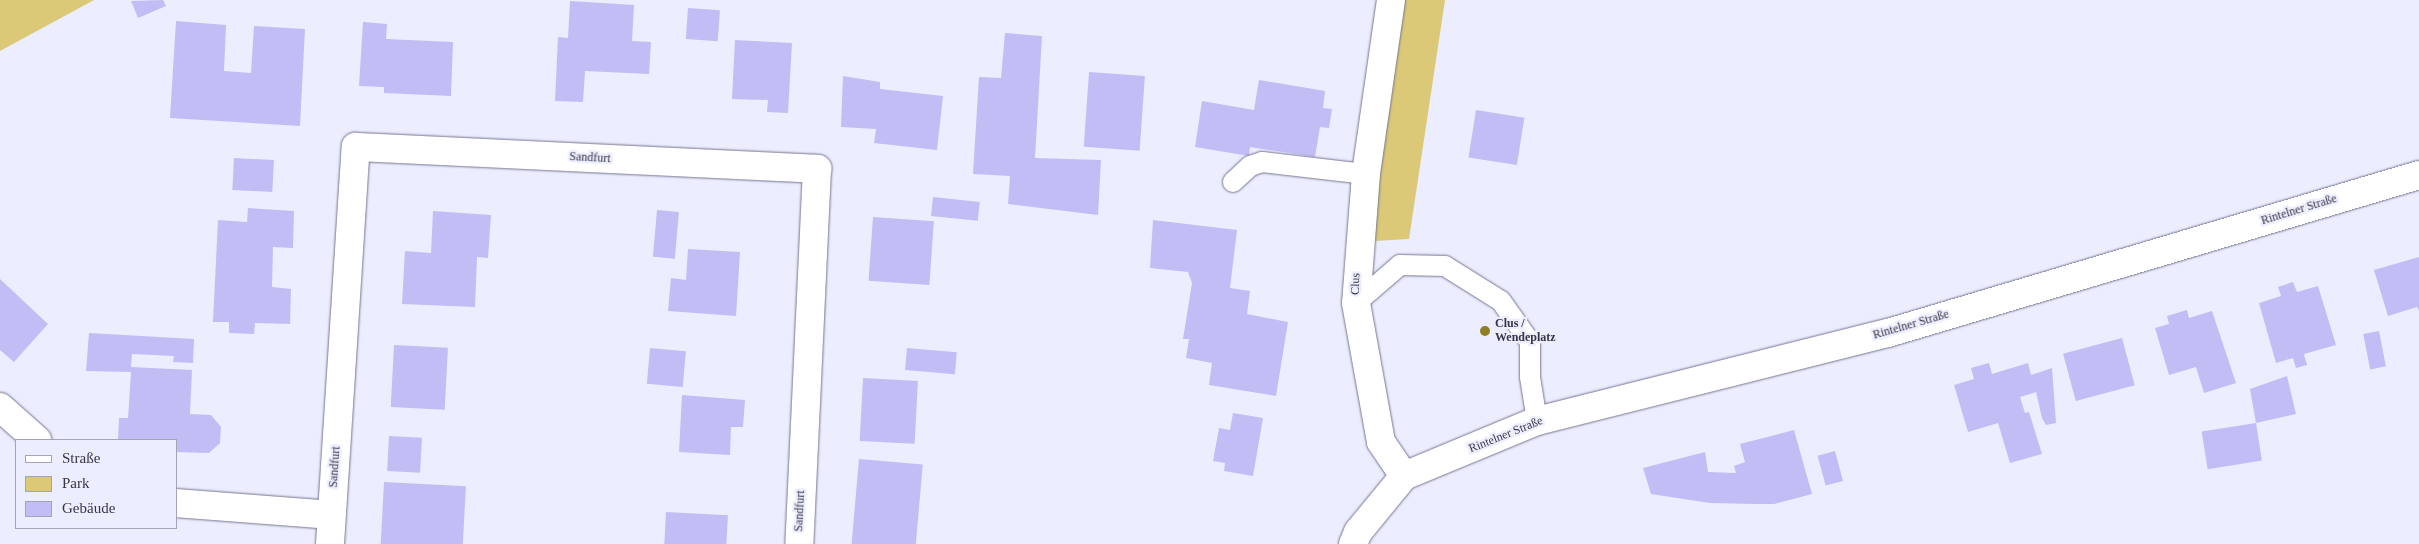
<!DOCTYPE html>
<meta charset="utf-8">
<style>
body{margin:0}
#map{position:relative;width:2419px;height:544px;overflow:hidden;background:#ecedff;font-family:"Times New Roman",serif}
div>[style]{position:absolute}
.green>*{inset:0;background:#dbc978}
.building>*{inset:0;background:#c0bef5;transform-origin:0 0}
.roads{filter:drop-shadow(0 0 1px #767691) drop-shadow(0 0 1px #767691)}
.service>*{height:20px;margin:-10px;padding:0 10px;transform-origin:10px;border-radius:10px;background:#fff}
.minor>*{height:28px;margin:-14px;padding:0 14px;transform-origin:14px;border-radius:14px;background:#fff}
.tertiary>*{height:28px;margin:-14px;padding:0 14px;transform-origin:14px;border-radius:14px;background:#fff}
.secondary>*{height:28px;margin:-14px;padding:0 14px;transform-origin:14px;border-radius:14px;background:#fff}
.dots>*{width:14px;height:14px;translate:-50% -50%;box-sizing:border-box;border:2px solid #ecedff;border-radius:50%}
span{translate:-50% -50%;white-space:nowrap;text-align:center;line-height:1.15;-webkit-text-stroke:4.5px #ecedff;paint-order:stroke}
.street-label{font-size:12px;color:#373743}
.poi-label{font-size:12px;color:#373743;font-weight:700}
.left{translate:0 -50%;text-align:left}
.legend{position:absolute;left:15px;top:439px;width:162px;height:90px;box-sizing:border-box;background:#ecedff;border:1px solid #a4a4b4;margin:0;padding:6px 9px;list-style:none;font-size:15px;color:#373743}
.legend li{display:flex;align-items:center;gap:10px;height:25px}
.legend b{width:25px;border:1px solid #a4a4b4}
</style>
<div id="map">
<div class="green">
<i style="clip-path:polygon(0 0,94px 0,0 51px)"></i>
<i style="clip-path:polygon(1385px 0,1445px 0,1409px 239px,1358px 242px)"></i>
</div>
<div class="building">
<i style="clip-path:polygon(163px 0,166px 6px,138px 18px,131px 1px)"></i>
<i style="clip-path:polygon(570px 1px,634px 5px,632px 41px,651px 42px,649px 74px,585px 71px,583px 102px,555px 101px,558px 37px,568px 38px)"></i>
<i style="left:688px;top:8px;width:32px;height:31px;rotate:4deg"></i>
<i style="clip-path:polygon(176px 21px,226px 25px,224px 71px,251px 73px,254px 26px,305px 29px,300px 126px,170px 118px)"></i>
<i style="clip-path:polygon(363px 22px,387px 24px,386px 39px,453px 42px,451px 96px,384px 93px,384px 87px,359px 86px)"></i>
<i style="clip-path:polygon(1005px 33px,1042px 36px,1035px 158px,1101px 160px,1098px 215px,1008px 204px,1010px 176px,973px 174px,979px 77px,1001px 78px)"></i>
<i style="clip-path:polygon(735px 40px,792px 43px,788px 113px,767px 112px,768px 100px,732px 99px)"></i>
<i style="left:1089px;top:72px;width:56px;height:75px;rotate:4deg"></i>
<i style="clip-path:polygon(843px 76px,880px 82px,880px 89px,943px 96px,937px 150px,874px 143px,876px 129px,841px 127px)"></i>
<i style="clip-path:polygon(1259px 80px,1325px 91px,1323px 108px,1332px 109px,1329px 128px,1320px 127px,1315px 157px,1250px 147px,1249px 156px,1195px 147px,1202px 101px,1254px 110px)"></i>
<i style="left:1476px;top:110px;width:49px;height:48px;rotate:9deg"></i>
<i style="left:234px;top:158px;width:40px;height:32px;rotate:3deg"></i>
<i style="left:933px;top:197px;width:47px;height:19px;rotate:6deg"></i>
<i style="clip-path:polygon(248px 208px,294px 211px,293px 248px,273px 247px,272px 287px,291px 289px,290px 324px,255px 323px,254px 334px,229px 333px,229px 322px,213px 322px,218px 220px,247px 222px)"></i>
<i style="left:657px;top:210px;width:22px;height:47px;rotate:5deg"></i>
<i style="clip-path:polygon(433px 211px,491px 215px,488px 258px,477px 257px,475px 307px,402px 304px,405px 251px,431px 253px)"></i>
<i style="left:873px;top:217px;width:61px;height:64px;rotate:4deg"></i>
<i style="clip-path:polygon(1153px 220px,1237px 230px,1230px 288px,1250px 291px,1247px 314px,1288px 322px,1276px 396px,1209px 385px,1212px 363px,1186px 358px,1189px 339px,1183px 339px,1192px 283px,1188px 272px,1150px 268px)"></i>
<i style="clip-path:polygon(688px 249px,740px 252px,736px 316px,668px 311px,671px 278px,686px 280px)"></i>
<i style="clip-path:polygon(2419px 257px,2419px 311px,2417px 307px,2388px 316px,2374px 270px)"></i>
<i style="clip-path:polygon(0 279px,48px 324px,14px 362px,0 350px)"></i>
<i style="clip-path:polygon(2293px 282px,2297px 292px,2318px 286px,2336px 345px,2304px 354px,2307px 365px,2296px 368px,2293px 358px,2276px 363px,2259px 303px,2281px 296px,2278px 287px)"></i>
<i style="clip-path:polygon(2187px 310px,2189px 318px,2212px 311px,2236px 383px,2204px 393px,2196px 367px,2169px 375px,2155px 328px,2169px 324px,2167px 316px)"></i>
<i style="left:2379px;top:331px;width:36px;height:16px;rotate:79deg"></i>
<i style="clip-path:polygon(89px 333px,194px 339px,193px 363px,173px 362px,174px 356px,132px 354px,131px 367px,192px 370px,190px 414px,211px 415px,221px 427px,220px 443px,209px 453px,176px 452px,176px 440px,118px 440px,119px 418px,128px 418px,131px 372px,86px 371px)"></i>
<i style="left:2122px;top:338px;width:49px;height:61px;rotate:75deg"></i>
<i style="left:394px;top:345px;width:54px;height:62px;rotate:3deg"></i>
<i style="left:650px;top:348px;width:36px;height:36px;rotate:5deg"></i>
<i style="left:907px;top:348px;width:50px;height:22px;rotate:5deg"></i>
<i style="clip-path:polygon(1989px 363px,1992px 374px,2028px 363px,2031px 375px,2052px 368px,2056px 423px,2046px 425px,2042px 418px,2036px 392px,2020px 397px,2025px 413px,2029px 412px,2042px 454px,2010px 463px,1998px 423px,1968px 432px,1954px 385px,1974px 379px,1971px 368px)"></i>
<i style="clip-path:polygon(2287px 376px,2296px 414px,2256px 423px,2250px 389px)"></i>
<i style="left:863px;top:378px;width:55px;height:63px;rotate:3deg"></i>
<i style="clip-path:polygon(682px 395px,745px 400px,743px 427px,731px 427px,730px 455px,679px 452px)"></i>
<i style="clip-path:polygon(1233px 413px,1263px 418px,1253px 476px,1224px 471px,1225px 463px,1213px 461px,1219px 428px,1230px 430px)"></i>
<i style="left:2256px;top:423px;width:38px;height:55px;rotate:81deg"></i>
<i style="clip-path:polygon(1794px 430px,1812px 494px,1774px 504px,1756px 504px,1710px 503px,1651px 494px,1643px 468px,1705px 452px,1708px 472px,1736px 473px,1734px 466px,1745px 462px,1740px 444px)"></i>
<i style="left:389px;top:436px;width:33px;height:35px;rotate:3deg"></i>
<i style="left:1835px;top:451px;width:31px;height:18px;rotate:75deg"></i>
<i style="left:859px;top:459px;width:64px;height:85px;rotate:5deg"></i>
<i style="left:384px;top:482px;width:82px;height:62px;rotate:3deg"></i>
<i style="left:666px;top:512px;width:62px;height:32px;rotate:3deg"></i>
</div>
<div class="roads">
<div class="service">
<i style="left:1233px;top:182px;width:23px;rotate:-43deg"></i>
<i style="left:1250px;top:166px;width:13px;rotate:-18deg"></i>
<i style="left:1262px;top:162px;width:105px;rotate:6.6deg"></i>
<i style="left:1356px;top:303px;width:58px;rotate:-40.8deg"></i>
<i style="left:1400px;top:265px;width:45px;rotate:1.3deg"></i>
<i style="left:1445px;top:266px;width:66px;rotate:32deg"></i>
<i style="left:1501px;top:301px;width:50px;rotate:54.7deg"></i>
<i style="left:1530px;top:342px;width:35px;rotate:90deg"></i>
<i style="left:1530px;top:377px;width:45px;rotate:81deg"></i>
</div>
<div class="minor">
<i style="left:0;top:407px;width:50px;rotate:41.7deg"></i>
<i style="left:176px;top:503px;width:156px;rotate:4.4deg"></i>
<i style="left:330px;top:544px;width:398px;rotate:-86.3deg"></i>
<i style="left:356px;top:147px;width:462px;rotate:2.7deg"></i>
<i style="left:817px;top:169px;width:375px;rotate:92.7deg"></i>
</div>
<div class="tertiary">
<i style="left:1391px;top:0;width:176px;rotate:98.2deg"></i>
<i style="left:1366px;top:174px;width:129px;rotate:94.4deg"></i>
<i style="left:1356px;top:303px;width:141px;rotate:79.8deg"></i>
<i style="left:1381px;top:442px;width:41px;rotate:55.9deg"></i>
</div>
<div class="secondary">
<i style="left:1353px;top:544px;width:13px;rotate:-67deg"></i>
<i style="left:1358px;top:532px;width:72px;rotate:-50.6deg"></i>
<i style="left:1404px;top:476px;width:144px;rotate:-22.5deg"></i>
<i style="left:1537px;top:421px;width:362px;rotate:-14.1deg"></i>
<i style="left:1888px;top:333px;width:554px;rotate:-16.57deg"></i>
</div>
</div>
<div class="dots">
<i style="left:1485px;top:331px;background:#917f26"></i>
</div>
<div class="street-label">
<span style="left:590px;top:158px;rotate:3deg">Sandfurt</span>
<span style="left:2299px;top:210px;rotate:-17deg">Rintelner Straße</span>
<span style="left:1356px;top:284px;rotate:-88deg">Clus</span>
<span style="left:1911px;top:325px;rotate:-16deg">Rintelner Straße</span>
<span style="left:1506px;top:435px;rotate:-22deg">Rintelner Straße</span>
<span style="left:335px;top:467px;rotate:-86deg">Sandfurt</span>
<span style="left:800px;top:511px;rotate:-87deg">Sandfurt</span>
</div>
<div class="poi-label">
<span class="left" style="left:1495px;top:331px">Clus /<br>Wendeplatz</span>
</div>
<ul class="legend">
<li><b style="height:6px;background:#fff"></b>Straße</li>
<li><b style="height:14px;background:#dbc978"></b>Park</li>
<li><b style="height:14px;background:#c0bef5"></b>Gebäude</li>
</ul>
</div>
